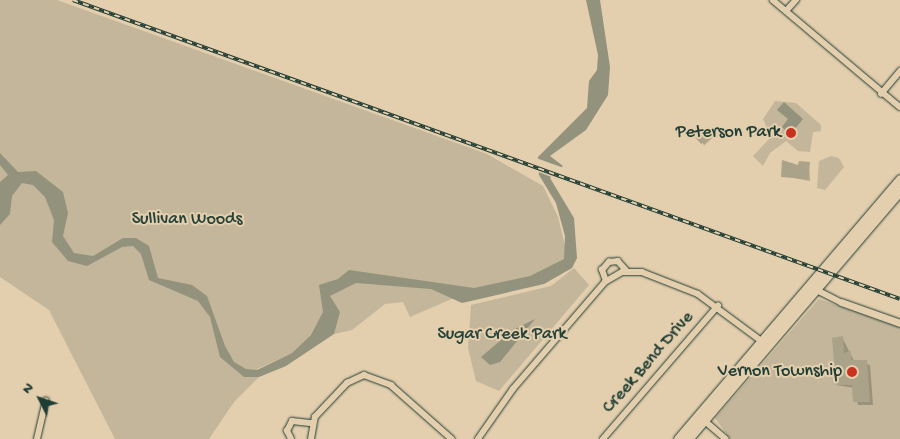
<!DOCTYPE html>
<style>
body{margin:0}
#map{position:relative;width:900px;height:439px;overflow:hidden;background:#e3cead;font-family:"Gochi Hand",sans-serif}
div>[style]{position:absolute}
.green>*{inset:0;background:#c3b69a}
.water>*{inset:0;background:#93927c}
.pier>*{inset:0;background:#e3cead}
.shadow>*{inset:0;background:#0003;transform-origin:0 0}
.building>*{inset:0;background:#aaa38a}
.roads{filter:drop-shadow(0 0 1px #1f3d34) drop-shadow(0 0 1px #1f3d34)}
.minor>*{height:5.5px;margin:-2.75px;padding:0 2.75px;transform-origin:2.75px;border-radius:2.75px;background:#e3cead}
.tertiary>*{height:7px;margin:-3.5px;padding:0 3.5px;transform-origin:3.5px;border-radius:3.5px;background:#e3cead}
.secondary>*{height:9px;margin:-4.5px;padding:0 4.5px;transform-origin:4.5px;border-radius:4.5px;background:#e3cead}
.rail>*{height:4px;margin-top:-2px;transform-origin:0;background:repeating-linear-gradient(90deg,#e3cead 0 5.5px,#1f3d34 0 11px);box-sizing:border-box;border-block:1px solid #1f3d34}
.dots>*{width:14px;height:14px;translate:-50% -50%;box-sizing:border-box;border:2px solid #e3cead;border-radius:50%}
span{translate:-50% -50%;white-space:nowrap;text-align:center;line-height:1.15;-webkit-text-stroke:4px #e3cead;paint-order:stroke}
.poi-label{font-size:18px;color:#1f3d34}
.right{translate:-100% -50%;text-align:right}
.park-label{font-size:18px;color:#274339}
.street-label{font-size:18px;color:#1f3d34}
.north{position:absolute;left:15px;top:374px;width:50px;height:50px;-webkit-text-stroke:4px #e3cead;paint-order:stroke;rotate:311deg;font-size:14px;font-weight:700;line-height:20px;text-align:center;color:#1f3d34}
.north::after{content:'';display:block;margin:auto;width:18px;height:22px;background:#1f3d34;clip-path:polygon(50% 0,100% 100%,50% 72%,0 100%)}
</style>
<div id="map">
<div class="green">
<i style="clip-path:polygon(0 0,57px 0,487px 154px,543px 186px,558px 217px,569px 262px,560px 272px,470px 291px,410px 317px,403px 302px,385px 304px,352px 330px,334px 334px,323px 324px,292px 353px,257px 369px,259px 377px,234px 402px,209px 439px,115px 439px,49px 310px,0 277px)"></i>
<i style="clip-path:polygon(775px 101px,796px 103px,821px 125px,821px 131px,813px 132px,810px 152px,798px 151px,786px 141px,770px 153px,763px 166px,753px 156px,771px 137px,763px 119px)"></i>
<i style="clip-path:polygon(831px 156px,839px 158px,844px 167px,825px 190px,817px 188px,819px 161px)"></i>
<i style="clip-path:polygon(574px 268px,589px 285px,499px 391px,476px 381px,468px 348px,471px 305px,551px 286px)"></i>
<i style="clip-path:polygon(819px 299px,900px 327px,900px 439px,730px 439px,715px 418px)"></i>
</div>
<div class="water">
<i style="clip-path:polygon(586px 0,600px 0,610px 67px,608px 95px,586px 130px,550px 156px,563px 166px,550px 178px,574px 218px,577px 258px,572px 268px,544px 284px,462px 303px,431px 289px,356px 283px,330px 296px,340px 312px,334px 334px,286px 366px,259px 377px,244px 377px,220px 357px,210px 317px,198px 301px,149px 280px,141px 254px,133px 246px,122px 247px,87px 266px,68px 261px,52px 242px,54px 220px,45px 197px,33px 185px,22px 183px,12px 196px,10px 214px,0 225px,0 182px,8px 175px,0 165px,0 153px,18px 172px,36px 171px,63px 192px,68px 213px,63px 236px,74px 253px,93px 256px,123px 238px,136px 238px,149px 246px,158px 278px,192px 285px,207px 296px,225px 346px,234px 362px,246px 369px,257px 370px,292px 353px,311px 335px,323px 312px,319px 285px,338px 279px,349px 270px,474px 288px,530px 276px,564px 259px,565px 236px,556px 203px,539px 175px,538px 157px,587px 108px,589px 81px,597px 70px,598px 55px)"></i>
<i style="clip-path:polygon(784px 102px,803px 119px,790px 135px,782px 127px,788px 119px,777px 110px)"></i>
<i style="clip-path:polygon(535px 319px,500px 362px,490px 365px,481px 357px,513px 330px)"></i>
</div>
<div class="pier">
<i style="clip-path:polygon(536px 158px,564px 168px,554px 178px,536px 171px)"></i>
</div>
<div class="shadow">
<i style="left:706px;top:129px;width:11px;height:12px;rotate:49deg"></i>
<i style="clip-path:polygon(809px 163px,810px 181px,783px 176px,799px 167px)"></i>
<i style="clip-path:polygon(842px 337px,854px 361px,870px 365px,873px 405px,858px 405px,854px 388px,837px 385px)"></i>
</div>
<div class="building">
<i style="clip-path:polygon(706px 127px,713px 136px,701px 144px,695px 137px)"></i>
<i style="clip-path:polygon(782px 160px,798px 165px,799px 161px,810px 162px,808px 179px,781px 177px)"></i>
<i style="clip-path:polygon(843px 336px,844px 353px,851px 351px,851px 360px,867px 360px,870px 402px,853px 402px,852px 385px,836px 385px,832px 338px)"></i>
</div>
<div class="roads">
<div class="minor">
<i style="left:773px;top:0;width:166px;rotate:40.1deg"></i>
<i style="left:786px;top:11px;width:15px;rotate:-48deg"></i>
<i style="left:881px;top:94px;width:30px;rotate:-50deg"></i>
<i style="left:606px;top:281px;width:12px;rotate:-110deg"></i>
<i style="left:602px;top:270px;width:11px;rotate:-49deg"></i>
<i style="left:609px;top:262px;width:9px;rotate:-6deg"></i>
<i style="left:618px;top:261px;width:13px;rotate:48deg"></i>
<i style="left:815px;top:289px;width:29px;rotate:27deg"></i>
<i style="left:704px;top:420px;width:29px;rotate:41deg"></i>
<i style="left:37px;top:439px;width:39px;rotate:-77deg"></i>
<i style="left:291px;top:439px;width:9px;rotate:-117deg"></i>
<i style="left:287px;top:431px;width:11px;rotate:-63deg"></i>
<i style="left:292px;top:421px;width:20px;rotate:6deg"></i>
<i style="left:311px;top:439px;width:22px;rotate:-80deg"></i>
<i style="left:315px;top:417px;width:47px;rotate:-46.7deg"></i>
<i style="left:347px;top:383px;width:19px;rotate:-25deg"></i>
<i style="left:364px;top:375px;width:29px;rotate:20deg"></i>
<i style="left:391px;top:385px;width:81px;rotate:41.5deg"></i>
<i style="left:478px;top:439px;width:61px;rotate:-55deg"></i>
<i style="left:513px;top:389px;width:141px;rotate:-49.3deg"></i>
<i style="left:605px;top:282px;width:20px;rotate:-30deg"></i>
<i style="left:622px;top:272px;width:20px"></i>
<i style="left:642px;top:272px;width:60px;rotate:21.4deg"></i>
<i style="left:698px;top:294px;width:81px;rotate:36.4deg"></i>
<i style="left:603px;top:439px;width:176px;rotate:-49.2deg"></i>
</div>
<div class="tertiary">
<i style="left:841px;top:302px;width:63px;rotate:19.6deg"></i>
</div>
<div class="secondary">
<i style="left:678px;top:439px;width:342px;rotate:-49.5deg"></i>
<i style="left:688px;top:439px;width:326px;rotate:-49.5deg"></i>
</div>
</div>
<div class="rail">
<i style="left:73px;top:0;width:879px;rotate:19.88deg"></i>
</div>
<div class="dots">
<i style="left:791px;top:133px;background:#c8321e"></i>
<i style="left:852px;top:372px;background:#c8321e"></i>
</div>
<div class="poi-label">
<span class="right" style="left:781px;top:133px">Peterson Park</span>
<span class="right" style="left:842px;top:372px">Vernon Township</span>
</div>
<div class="park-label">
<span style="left:187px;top:220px">Sullivan Woods</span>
<span style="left:502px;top:335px">Sugar Creek Park</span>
</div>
<div class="street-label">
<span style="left:649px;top:363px;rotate:-49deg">Creek Bend Drive</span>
</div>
<div class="north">N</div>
</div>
